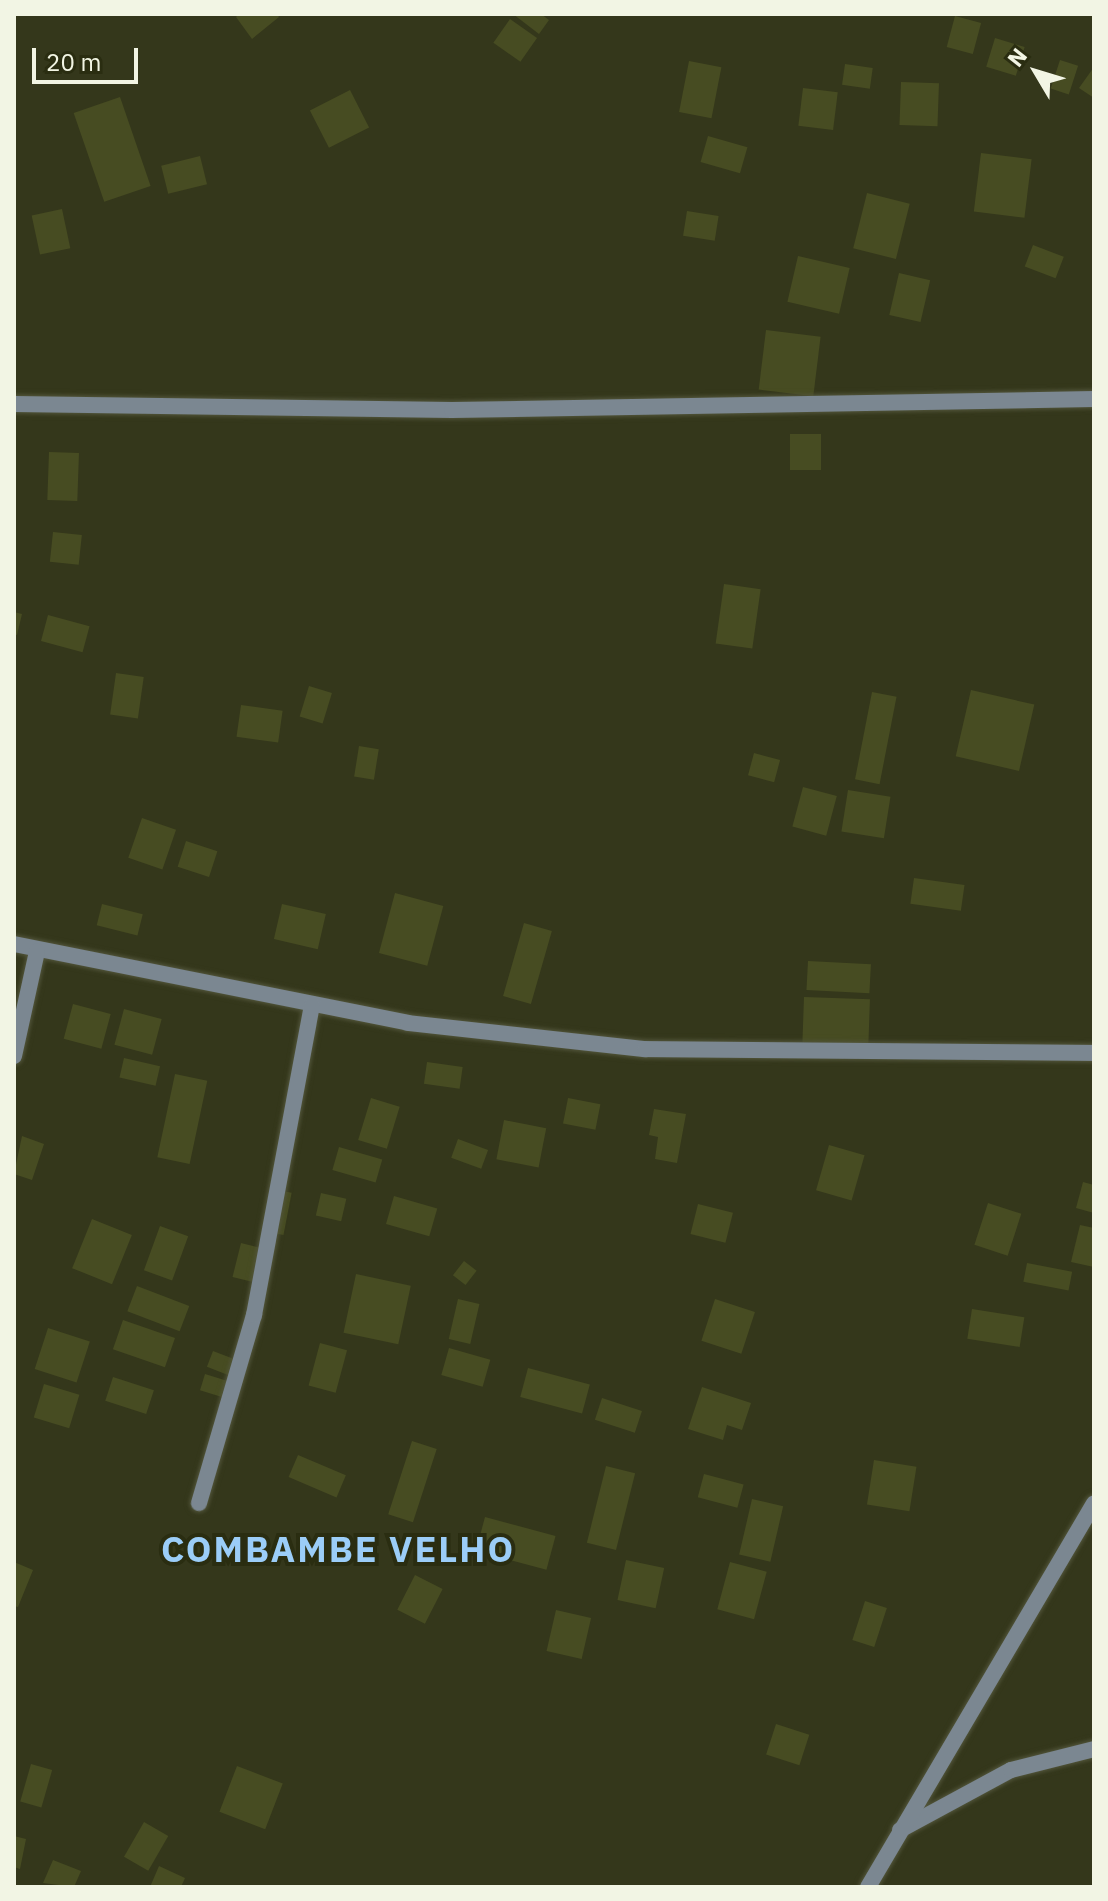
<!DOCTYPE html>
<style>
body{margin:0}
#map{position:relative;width:1108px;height:1901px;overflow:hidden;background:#34371b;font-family:"IBM Plex Sans",sans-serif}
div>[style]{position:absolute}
.building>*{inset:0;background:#474c22;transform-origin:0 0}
.roads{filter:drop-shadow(0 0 2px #52553b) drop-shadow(0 0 2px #52553b)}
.street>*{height:16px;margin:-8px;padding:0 8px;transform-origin:8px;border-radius:8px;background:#7b8791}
span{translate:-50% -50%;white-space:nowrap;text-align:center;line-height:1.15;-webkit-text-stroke:8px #2a2d11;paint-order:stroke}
.district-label{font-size:36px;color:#9bcdf8;font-weight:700;letter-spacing:2px}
.frame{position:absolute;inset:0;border:16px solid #f2f5e4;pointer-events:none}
.north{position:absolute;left:996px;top:32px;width:80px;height:80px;-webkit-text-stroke:6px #2a2d11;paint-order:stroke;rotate:308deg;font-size:22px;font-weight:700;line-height:32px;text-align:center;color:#f2f5e4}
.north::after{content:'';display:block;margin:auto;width:28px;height:36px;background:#f2f5e4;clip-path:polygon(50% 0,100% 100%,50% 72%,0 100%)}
.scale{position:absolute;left:32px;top:48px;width:106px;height:36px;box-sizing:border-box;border:4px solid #f2f5e4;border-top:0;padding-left:10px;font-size:24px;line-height:28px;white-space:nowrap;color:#f2f5e4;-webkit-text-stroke:6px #2a2d11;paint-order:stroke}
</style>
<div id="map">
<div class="building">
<i style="clip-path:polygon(239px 14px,277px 14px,279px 17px,252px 39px,236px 17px)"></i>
<i style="clip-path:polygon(513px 14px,541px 14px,549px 20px,539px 34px)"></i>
<i style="left:955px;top:16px;width:27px;height:32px;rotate:15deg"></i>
<i style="left:510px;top:19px;width:33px;height:29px;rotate:35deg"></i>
<i style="left:995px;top:38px;width:31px;height:30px;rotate:17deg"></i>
<i style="left:1060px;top:60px;width:19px;height:30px;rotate:18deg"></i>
<i style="left:689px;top:61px;width:33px;height:52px;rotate:11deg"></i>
<i style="left:845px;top:64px;width:28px;height:21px;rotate:8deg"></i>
<i style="clip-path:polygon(1094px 67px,1094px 98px,1079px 88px)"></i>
<i style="left:901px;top:82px;width:38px;height:43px;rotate:2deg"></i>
<i style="left:803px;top:88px;width:35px;height:38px;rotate:7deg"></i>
<i style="left:350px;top:90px;width:42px;height:45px;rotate:63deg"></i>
<i style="left:120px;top:97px;width:94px;height:49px;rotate:71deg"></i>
<i style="left:708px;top:136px;width:41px;height:27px;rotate:16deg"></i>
<i style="left:981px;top:153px;width:51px;height:59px;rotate:7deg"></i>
<i style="left:200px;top:156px;width:29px;height:40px;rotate:76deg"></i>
<i style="left:867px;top:193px;width:44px;height:57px;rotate:14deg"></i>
<i style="left:62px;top:209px;width:40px;height:31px;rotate:78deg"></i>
<i style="left:687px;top:211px;width:32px;height:25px;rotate:9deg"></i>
<i style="left:1033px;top:245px;width:33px;height:23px;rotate:21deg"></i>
<i style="left:798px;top:256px;width:53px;height:47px;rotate:13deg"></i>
<i style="left:899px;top:273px;width:32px;height:43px;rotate:13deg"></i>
<i style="left:766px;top:330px;width:55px;height:60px;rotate:7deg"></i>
<i style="left:790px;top:434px;width:31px;height:36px"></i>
<i style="left:49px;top:452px;width:30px;height:48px;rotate:2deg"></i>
<i style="left:53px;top:532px;width:29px;height:30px;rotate:6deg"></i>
<i style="left:724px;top:584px;width:37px;height:60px;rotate:8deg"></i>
<i style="clip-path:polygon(14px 612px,22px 614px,17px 635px,14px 634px)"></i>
<i style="left:48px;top:615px;width:43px;height:27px;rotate:15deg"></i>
<i style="left:116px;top:673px;width:28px;height:42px;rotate:8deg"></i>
<i style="left:309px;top:686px;width:24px;height:32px;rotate:17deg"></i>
<i style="left:971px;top:690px;width:65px;height:68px;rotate:13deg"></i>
<i style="left:872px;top:692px;width:25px;height:89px;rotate:11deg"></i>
<i style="left:241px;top:705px;width:42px;height:32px;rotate:8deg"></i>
<i style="left:359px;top:746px;width:20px;height:31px;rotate:9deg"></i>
<i style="left:754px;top:753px;width:27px;height:23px;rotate:15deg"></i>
<i style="left:803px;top:787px;width:35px;height:41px;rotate:15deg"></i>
<i style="left:848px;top:790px;width:43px;height:42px;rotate:9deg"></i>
<i style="left:142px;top:818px;width:36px;height:42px;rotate:19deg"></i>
<i style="left:186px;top:841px;width:33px;height:27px;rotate:18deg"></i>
<i style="left:914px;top:878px;width:51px;height:26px;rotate:8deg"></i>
<i style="left:395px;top:893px;width:50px;height:62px;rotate:15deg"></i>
<i style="left:102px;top:904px;width:42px;height:22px;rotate:14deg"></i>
<i style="left:282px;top:904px;width:45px;height:36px;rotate:13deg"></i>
<i style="left:524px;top:923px;width:29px;height:76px;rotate:16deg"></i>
<i style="left:808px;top:961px;width:63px;height:29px;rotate:3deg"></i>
<i style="left:804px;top:997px;width:66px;height:45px;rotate:2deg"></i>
<i style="left:73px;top:1004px;width:39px;height:36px;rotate:15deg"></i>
<i style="left:124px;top:1009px;width:39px;height:37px;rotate:15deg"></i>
<i style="left:124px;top:1058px;width:37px;height:20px;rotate:13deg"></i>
<i style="left:427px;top:1062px;width:36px;height:22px;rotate:8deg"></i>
<i style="left:175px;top:1074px;width:33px;height:85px;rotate:12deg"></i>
<i style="left:371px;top:1098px;width:30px;height:44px;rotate:17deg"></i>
<i style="left:568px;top:1098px;width:33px;height:26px;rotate:11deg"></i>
<i style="clip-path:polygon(654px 1109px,686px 1114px,677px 1163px,655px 1159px,658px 1137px,649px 1135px)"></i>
<i style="left:504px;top:1120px;width:43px;height:40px;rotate:11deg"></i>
<i style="clip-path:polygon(22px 1136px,44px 1144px,32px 1180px,14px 1174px)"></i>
<i style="left:458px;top:1139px;width:32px;height:20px;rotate:20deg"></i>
<i style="left:829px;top:1145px;width:37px;height:47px;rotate:16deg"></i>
<i style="left:339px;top:1147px;width:45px;height:24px;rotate:16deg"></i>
<i style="clip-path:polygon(1083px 1182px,1094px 1185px,1094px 1213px,1076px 1208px)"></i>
<i style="left:272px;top:1189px;width:20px;height:43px;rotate:11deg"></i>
<i style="left:321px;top:1193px;width:26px;height:23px;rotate:13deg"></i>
<i style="left:394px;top:1196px;width:45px;height:29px;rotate:16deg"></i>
<i style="left:988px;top:1203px;width:35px;height:44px;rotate:18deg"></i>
<i style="left:698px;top:1204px;width:36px;height:31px;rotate:14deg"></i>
<i style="left:92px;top:1219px;width:43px;height:53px;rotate:22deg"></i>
<i style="clip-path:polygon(1080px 1225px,1094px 1228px,1094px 1267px,1071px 1262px)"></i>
<i style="left:160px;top:1226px;width:30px;height:47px;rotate:20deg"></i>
<i style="left:241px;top:1243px;width:30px;height:35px;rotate:14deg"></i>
<i style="left:464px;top:1261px;width:16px;height:18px;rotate:38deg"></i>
<i style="left:1027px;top:1263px;width:46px;height:19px;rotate:11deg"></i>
<i style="left:356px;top:1274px;width:56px;height:60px;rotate:12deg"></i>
<i style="left:137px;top:1286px;width:56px;height:27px;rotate:21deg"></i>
<i style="left:458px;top:1299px;width:22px;height:41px;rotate:13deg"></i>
<i style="left:715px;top:1299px;width:42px;height:44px;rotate:18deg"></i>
<i style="left:972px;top:1309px;width:53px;height:30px;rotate:9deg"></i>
<i style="left:123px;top:1320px;width:55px;height:31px;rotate:19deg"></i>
<i style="left:48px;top:1328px;width:44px;height:43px;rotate:18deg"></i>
<i style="left:320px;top:1343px;width:28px;height:44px;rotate:15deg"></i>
<i style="left:449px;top:1348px;width:43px;height:28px;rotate:16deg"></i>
<i style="left:213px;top:1351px;width:28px;height:17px;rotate:21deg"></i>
<i style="left:528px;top:1368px;width:64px;height:30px;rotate:15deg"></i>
<i style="left:205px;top:1374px;width:27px;height:17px;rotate:17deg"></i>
<i style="left:113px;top:1377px;width:43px;height:25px;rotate:18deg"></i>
<i style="left:44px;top:1384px;width:37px;height:35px;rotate:17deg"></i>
<i style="clip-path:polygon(702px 1387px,751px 1403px,742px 1430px,727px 1425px,723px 1440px,688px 1429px)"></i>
<i style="left:602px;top:1398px;width:42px;height:23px;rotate:18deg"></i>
<i style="left:412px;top:1441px;width:26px;height:77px;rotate:18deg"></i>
<i style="left:298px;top:1455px;width:52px;height:24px;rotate:23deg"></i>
<i style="left:874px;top:1460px;width:43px;height:45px;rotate:9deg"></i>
<i style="left:606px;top:1466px;width:30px;height:79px;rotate:14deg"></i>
<i style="left:704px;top:1474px;width:41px;height:24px;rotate:15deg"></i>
<i style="left:752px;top:1499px;width:32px;height:57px;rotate:13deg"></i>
<i style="left:485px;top:1517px;width:73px;height:35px;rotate:15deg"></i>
<i style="left:626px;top:1560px;width:39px;height:41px;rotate:12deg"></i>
<i style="clip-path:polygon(14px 1562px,33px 1570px,18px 1607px,14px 1606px)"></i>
<i style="left:730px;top:1562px;width:38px;height:49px;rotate:15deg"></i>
<i style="left:415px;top:1575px;width:31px;height:39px;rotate:27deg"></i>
<i style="left:865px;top:1601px;width:23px;height:41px;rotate:18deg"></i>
<i style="left:556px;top:1610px;width:36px;height:42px;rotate:13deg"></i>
<i style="left:776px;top:1724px;width:35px;height:32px;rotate:18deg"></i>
<i style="left:31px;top:1764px;width:22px;height:39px;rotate:16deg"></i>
<i style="left:237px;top:1766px;width:49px;height:49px;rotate:21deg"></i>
<i style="left:144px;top:1822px;width:28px;height:40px;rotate:30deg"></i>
<i style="clip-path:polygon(14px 1836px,26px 1839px,20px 1869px,14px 1867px)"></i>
<i style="clip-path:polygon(53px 1860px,81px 1871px,74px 1887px,43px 1883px)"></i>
<i style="clip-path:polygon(159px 1866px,185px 1878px,181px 1887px,150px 1887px)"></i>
</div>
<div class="roads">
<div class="street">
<i style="left:14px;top:404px;width:438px;rotate:0.8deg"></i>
<i style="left:452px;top:410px;width:642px;rotate:-0.98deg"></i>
<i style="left:14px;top:944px;width:402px;rotate:11.3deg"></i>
<i style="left:408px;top:1023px;width:238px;rotate:6.3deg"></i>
<i style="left:645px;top:1049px;width:449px;rotate:0.5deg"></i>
<i style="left:14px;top:1056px;width:107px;rotate:-77.6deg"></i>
<i style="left:199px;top:1503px;width:196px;rotate:-73.7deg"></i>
<i style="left:254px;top:1315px;width:316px;rotate:-79.4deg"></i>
<i style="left:900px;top:1830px;width:126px;rotate:-28.4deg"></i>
<i style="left:1011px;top:1770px;width:86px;rotate:-14.2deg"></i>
<i style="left:868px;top:1887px;width:445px;rotate:-59.5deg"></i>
</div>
</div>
<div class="district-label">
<span style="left:338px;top:1549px">COMBAMBE VELHO</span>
</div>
<div class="frame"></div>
<div class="north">N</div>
<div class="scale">20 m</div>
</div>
